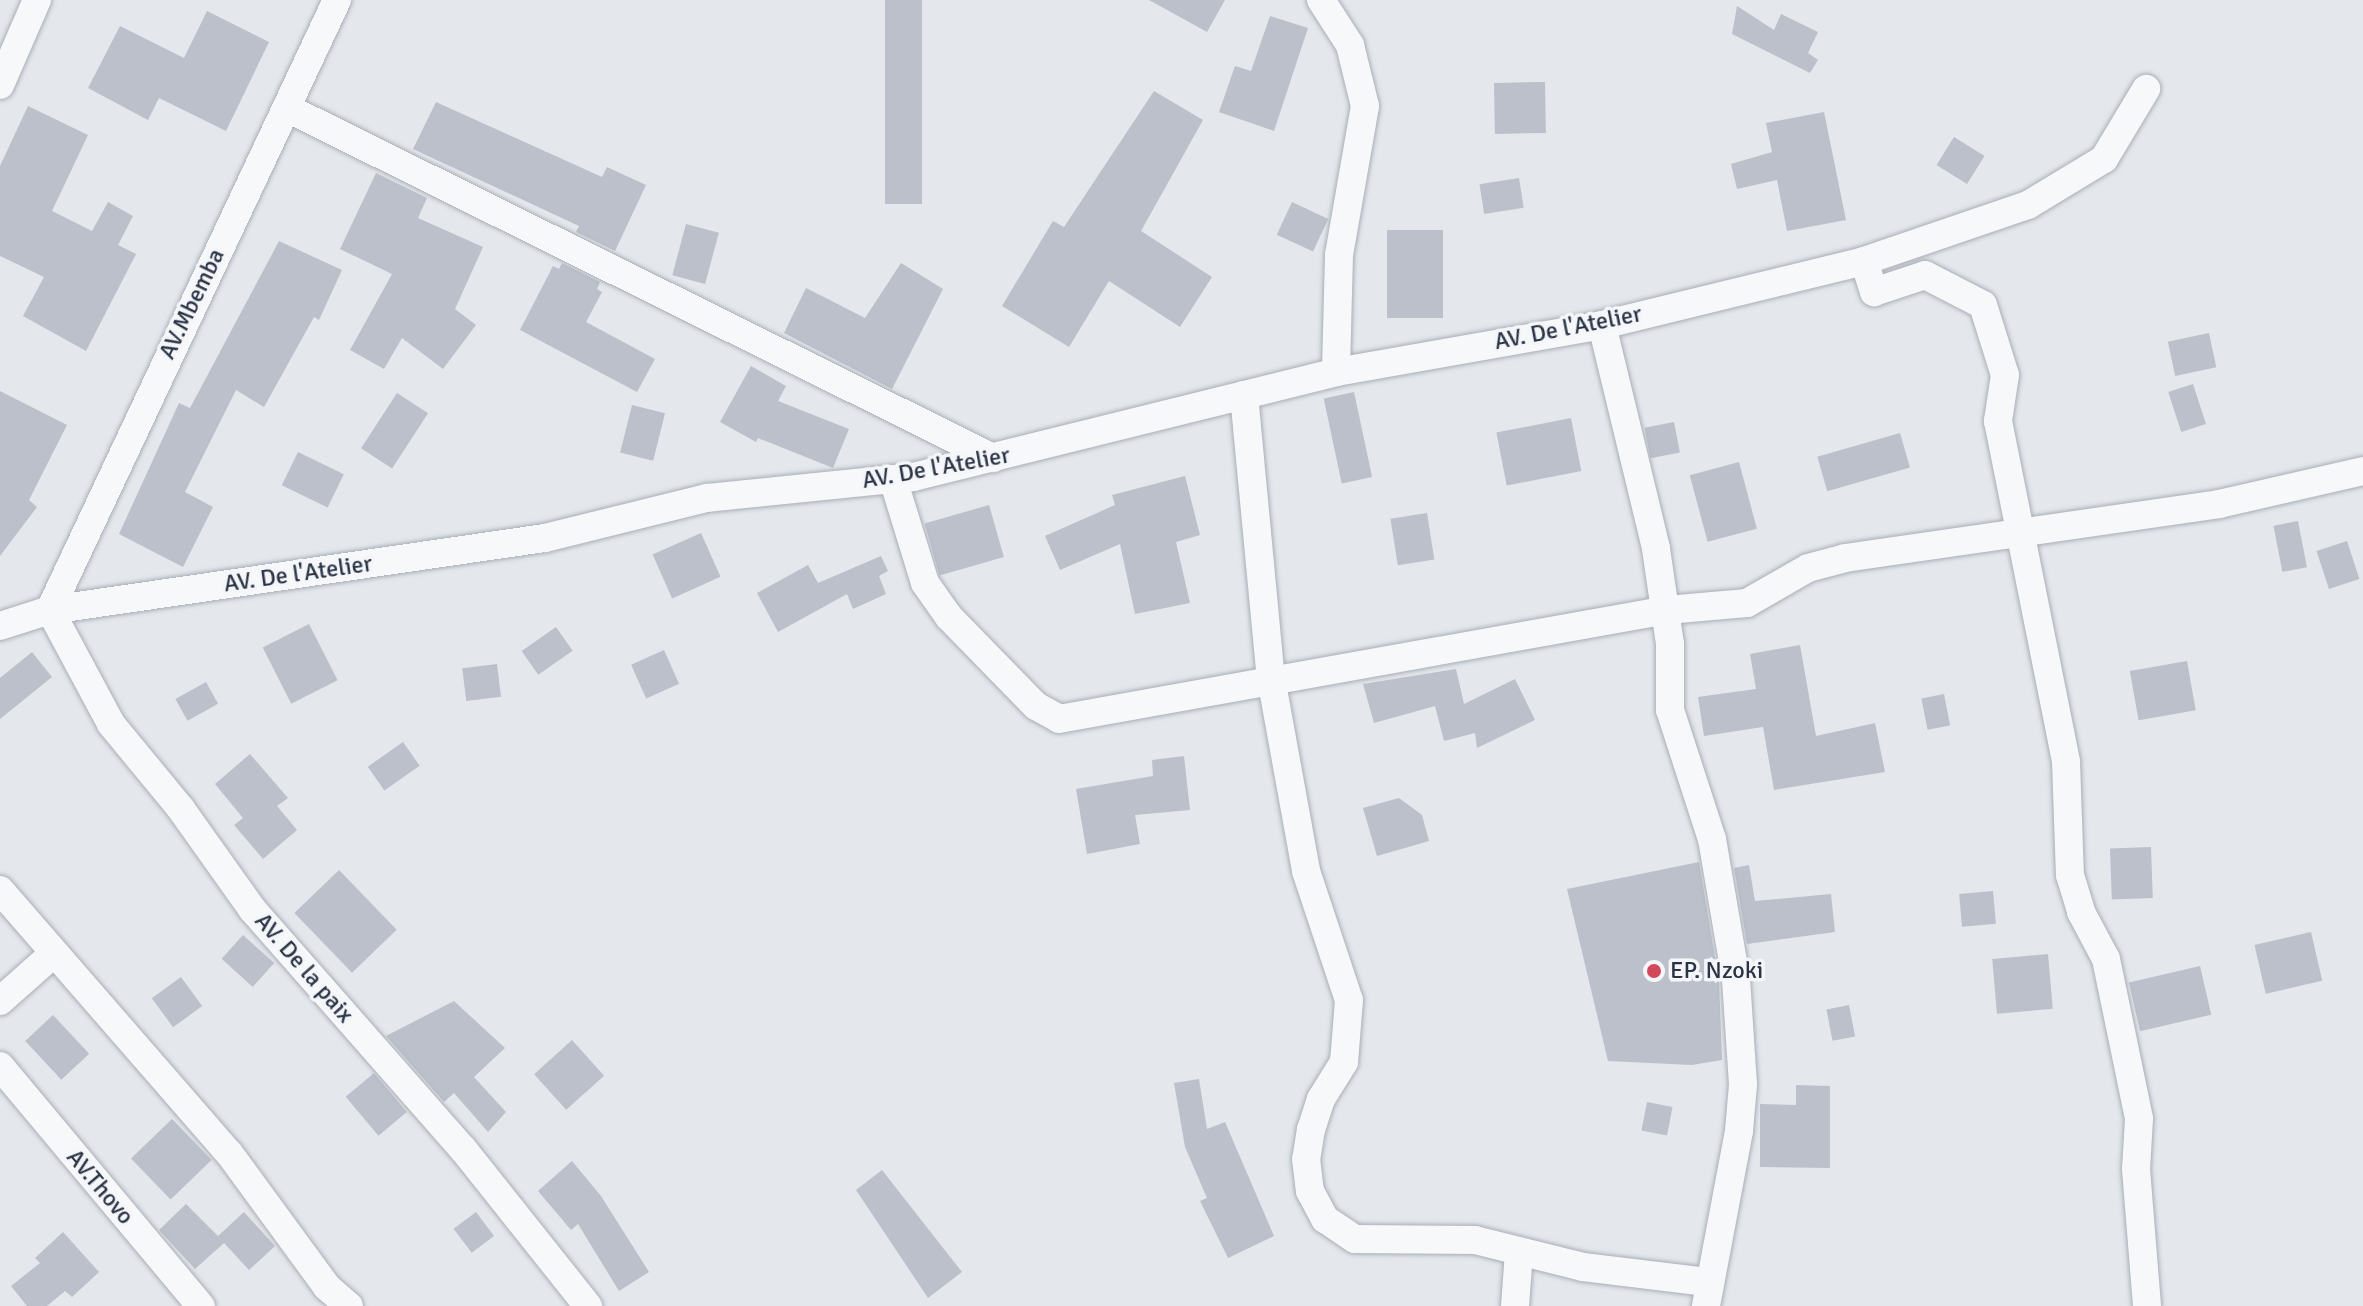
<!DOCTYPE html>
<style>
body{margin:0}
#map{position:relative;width:2363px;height:1306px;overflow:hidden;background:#e4e7ec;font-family:Signika,sans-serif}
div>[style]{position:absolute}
.building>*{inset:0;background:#bbc0ca;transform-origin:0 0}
.roads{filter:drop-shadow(0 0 2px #a9aeb7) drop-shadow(0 0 2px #a9aeb7)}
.street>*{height:28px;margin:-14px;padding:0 14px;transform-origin:14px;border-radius:14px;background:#f7f8fa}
.dots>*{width:22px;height:22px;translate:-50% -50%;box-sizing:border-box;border:4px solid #f4f6f9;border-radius:50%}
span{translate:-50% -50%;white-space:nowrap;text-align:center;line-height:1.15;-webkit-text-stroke:7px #f4f6f9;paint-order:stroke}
.street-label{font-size:24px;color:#2b3445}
.poi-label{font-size:24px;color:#2b3445}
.left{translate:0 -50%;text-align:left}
</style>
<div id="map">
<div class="building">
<i style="left:885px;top:0;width:37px;height:204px"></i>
<i style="clip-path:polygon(1149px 0,1225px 0,1207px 32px)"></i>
<i style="clip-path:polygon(1737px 6px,1774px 30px,1781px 14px,1818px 32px,1808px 53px,1818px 60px,1810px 73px,1732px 34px)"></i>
<i style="clip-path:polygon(207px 11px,269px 42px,226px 131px,159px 98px,148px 120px,88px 88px,120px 26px,184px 58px)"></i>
<i style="clip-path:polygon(1270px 16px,1308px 28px,1274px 131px,1219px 112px,1235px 66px,1251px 71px)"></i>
<i style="left:1545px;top:82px;width:51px;height:51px;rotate:89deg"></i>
<i style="clip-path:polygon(1154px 91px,1203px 120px,1141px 231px,1212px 277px,1180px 327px,1109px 281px,1069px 347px,1002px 306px,1053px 221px,1064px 227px)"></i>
<i style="clip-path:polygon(436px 102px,602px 177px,607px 167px,646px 185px,615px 251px,576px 232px,579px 226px,413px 149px)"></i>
<i style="clip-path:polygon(28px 106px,88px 135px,52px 211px,92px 231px,108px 202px,133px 216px,118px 245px,136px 254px,86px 351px,23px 316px,44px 277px,0 256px,0 166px)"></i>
<i style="clip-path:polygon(1824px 112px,1846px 220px,1787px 231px,1777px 180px,1737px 189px,1731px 164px,1772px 152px,1766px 123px)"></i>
<i style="left:1954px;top:137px;width:36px;height:33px;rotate:32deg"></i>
<i style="clip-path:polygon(376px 173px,427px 198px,418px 218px,483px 247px,455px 309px,476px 325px,443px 369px,402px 338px,384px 369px,350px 350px,392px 274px,340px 249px)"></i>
<i style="left:1519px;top:178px;width:30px;height:40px;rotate:81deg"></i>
<i style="left:1292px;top:202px;width:40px;height:36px;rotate:25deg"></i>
<i style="left:686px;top:224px;width:34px;height:53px;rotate:15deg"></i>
<i style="left:1387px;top:230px;width:56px;height:88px"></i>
<i style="clip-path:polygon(279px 241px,342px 270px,319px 320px,314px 317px,264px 407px,236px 390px,185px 492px,213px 507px,183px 567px,119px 534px,179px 403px,190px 408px)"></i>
<i style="clip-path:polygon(562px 263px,600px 282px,597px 289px,602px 292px,586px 322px,655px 359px,637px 392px,520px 330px,553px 266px,559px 269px)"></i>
<i style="clip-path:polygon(901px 263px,943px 289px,892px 389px,784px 333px,806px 288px,865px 318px)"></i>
<i style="left:2209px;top:333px;width:35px;height:42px;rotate:78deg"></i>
<i style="clip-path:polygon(751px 366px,786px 386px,778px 401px,849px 429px,833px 468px,758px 438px,756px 442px,720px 422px)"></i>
<i style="left:2193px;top:384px;width:42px;height:26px;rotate:72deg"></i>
<i style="clip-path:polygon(0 391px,67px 425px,29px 500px,37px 507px,0 556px)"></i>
<i style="left:1354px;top:392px;width:87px;height:31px;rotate:78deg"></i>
<i style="left:397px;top:393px;width:37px;height:66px;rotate:33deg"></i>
<i style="left:632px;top:405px;width:34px;height:49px;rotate:14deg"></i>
<i style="left:1571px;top:418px;width:54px;height:76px;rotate:79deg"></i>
<i style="left:1674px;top:422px;width:31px;height:30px;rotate:79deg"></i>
<i style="left:1900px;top:433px;width:36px;height:86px;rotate:74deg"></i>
<i style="left:298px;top:452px;width:51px;height:37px;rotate:26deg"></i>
<i style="left:1739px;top:462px;width:69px;height:51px;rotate:75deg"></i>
<i style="clip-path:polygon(1185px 476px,1200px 535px,1176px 542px,1190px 603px,1135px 614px,1120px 544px,1060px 570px,1045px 536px,1115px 505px,1112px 495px)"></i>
<i style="left:989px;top:505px;width:54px;height:67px;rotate:74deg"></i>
<i style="left:1427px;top:513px;width:47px;height:37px;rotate:81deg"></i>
<i style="left:2298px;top:521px;width:47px;height:25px;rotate:79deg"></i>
<i style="left:701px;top:533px;width:48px;height:53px;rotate:66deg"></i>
<i style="left:2347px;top:541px;width:40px;height:32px;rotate:72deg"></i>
<i style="clip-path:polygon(881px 556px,888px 571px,879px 576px,886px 594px,853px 609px,847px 594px,778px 632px,757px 593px,808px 565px,818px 583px)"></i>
<i style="left:309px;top:624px;width:63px;height:52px;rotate:63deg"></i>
<i style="left:556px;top:627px;width:29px;height:42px;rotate:55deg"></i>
<i style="clip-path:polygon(1800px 645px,1816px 736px,1875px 723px,1885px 772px,1774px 790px,1763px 727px,1704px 736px,1698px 697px,1756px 689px,1750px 654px)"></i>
<i style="left:664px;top:650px;width:37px;height:36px;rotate:66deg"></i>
<i style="clip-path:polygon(32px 652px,52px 677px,0 719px,0 678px)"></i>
<i style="left:2187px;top:661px;width:50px;height:58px;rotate:80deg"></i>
<i style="left:497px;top:664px;width:33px;height:35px;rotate:83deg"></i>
<i style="clip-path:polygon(1456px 669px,1464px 704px,1515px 679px,1535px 720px,1477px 748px,1475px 733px,1444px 741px,1435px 706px,1374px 723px,1363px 684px)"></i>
<i style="left:206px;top:682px;width:25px;height:35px;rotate:61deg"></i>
<i style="left:1944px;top:694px;width:32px;height:23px;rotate:79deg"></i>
<i style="left:403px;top:742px;width:29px;height:43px;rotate:55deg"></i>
<i style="clip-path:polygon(250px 754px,288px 798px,277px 806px,297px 830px,263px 859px,234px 825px,243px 818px,215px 784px)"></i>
<i style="clip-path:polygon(1184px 756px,1190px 810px,1135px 815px,1140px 844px,1087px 854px,1076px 789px,1153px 776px,1152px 760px)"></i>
<i style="clip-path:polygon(1399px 798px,1422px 815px,1429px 841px,1377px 856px,1363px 808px)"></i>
<i style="left:2151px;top:847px;width:51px;height:41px;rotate:88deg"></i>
<i style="clip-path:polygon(1699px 862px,1719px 981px,1722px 1060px,1692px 1065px,1608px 1061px,1567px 889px)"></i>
<i style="clip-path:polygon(1749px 865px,1755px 901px,1831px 894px,1835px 932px,1747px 944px,1734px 868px)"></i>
<i style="left:339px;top:870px;width:83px;height:62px;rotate:46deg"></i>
<i style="left:1993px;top:891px;width:33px;height:34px;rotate:85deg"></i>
<i style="left:2311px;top:932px;width:50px;height:58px;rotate:77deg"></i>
<i style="left:243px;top:935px;width:42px;height:32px;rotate:42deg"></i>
<i style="left:2048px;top:954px;width:55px;height:56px;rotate:85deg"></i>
<i style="left:2200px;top:966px;width:50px;height:73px;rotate:77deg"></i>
<i style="left:181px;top:977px;width:36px;height:36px;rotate:54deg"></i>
<i style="clip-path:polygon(454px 1001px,505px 1048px,474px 1077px,506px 1112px,488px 1132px,454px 1093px,444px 1102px,386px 1036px)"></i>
<i style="left:1849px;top:1005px;width:32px;height:23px;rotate:79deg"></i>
<i style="left:53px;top:1015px;width:53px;height:38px;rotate:47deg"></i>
<i style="left:572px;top:1040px;width:48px;height:51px;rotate:48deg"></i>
<i style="left:374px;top:1073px;width:51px;height:37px;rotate:50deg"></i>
<i style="clip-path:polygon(1199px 1079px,1207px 1129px,1225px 1122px,1274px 1236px,1228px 1258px,1200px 1201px,1207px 1198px,1185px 1147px,1174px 1083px)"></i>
<i style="clip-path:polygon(1796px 1085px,1830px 1086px,1830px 1168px,1760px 1167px,1760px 1104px,1796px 1105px)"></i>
<i style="left:1647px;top:1102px;width:26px;height:29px;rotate:11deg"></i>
<i style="left:172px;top:1119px;width:57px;height:57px;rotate:46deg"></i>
<i style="clip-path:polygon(572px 1161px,601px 1196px,649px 1272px,619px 1291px,578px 1224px,571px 1230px,538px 1191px)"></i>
<i style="clip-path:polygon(882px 1170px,962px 1272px,928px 1298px,856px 1190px)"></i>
<i style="clip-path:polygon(186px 1204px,218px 1236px,244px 1212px,275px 1246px,249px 1270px,224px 1243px,195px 1269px,159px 1230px)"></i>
<i style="left:476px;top:1212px;width:30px;height:28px;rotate:53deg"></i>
<i style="clip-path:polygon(63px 1232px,99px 1272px,72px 1297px,65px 1291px,47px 1306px,27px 1306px,11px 1286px,40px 1263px,35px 1258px)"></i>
</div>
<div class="roads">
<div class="street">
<i style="left:337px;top:0;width:674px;rotate:115.2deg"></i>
<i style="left:50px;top:610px;width:129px;rotate:61.8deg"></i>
<i style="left:111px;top:724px;width:110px;rotate:50.5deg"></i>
<i style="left:181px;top:809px;width:123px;rotate:54.6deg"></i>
<i style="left:252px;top:909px;width:320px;rotate:48.7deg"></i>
<i style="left:463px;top:1149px;width:201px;rotate:51.5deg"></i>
<i style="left:1321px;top:0;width:54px;rotate:57.2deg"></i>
<i style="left:1350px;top:45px;width:63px;rotate:76.2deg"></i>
<i style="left:1365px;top:106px;width:151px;rotate:99.9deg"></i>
<i style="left:1339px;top:255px;width:117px;rotate:91.5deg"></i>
<i style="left:0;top:85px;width:93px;rotate:-66.5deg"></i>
<i style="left:289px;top:109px;width:786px;rotate:26.37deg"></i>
<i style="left:1864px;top:261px;width:33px;rotate:72deg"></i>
<i style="left:1874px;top:292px;width:54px;rotate:-18.4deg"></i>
<i style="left:1925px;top:275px;width:65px;rotate:27.3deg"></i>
<i style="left:1983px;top:305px;width:73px;rotate:72.6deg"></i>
<i style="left:2005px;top:375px;width:47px;rotate:98.7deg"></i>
<i style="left:1998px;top:421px;width:348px;rotate:78.7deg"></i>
<i style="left:2066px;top:762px;width:113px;rotate:88deg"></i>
<i style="left:2070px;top:875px;width:39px;rotate:73deg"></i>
<i style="left:2081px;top:912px;width:53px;rotate:62deg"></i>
<i style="left:2106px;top:959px;width:163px;rotate:78.3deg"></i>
<i style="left:2139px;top:1119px;width:50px;rotate:93.4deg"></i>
<i style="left:2136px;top:1169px;width:137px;rotate:85.4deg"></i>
<i style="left:1602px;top:325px;width:230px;rotate:76.4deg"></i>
<i style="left:1656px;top:549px;width:96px;rotate:81.6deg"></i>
<i style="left:1670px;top:644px;width:66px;rotate:90deg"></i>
<i style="left:1670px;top:710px;width:136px;rotate:72deg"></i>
<i style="left:1712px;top:839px;width:142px;rotate:80.3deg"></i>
<i style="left:1736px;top:979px;width:106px;rotate:86.2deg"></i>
<i style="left:1743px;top:1085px;width:46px;rotate:95deg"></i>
<i style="left:1739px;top:1131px;width:178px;rotate:100.7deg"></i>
<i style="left:1244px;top:395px;width:284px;rotate:84.6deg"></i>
<i style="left:1271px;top:678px;width:196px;rotate:79.7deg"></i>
<i style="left:1306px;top:871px;width:136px;rotate:71.6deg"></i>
<i style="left:1349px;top:1000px;width:62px;rotate:94.6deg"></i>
<i style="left:1344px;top:1062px;width:44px;rotate:121.9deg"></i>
<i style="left:1321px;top:1099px;width:32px;rotate:108deg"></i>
<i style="left:1311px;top:1129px;width:30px;rotate:99deg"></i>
<i style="left:1306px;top:1159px;width:32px;rotate:83deg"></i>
<i style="left:1310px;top:1191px;width:32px;rotate:62deg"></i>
<i style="left:1325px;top:1219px;width:36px;rotate:34deg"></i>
<i style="left:1355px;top:1239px;width:120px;rotate:0.5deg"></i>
<i style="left:1475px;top:1240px;width:111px;rotate:14deg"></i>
<i style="left:1583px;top:1267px;width:125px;rotate:6.9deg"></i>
<i style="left:893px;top:479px;width:109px;rotate:72.9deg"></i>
<i style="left:925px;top:583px;width:42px;rotate:54.8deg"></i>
<i style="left:949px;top:617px;width:124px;rotate:45.7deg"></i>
<i style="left:1036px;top:706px;width:26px;rotate:29deg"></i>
<i style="left:1059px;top:719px;width:618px;rotate:-10.16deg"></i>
<i style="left:1667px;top:610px;width:80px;rotate:-5deg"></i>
<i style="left:1747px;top:603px;width:70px;rotate:-29.8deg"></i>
<i style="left:1808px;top:568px;width:38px;rotate:-15deg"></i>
<i style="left:1845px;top:558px;width:378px;rotate:-8.2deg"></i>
<i style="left:2219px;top:504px;width:148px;rotate:-12.9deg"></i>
<i style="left:0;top:626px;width:52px;rotate:-17.7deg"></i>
<i style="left:50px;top:610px;width:500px;rotate:-8.28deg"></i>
<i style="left:545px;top:538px;width:167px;rotate:-13.9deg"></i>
<i style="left:707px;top:498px;width:207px;rotate:-5.8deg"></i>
<i style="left:913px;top:477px;width:436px;rotate:-13.9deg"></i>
<i style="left:1336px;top:372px;width:270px;rotate:-10deg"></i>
<i style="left:1602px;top:325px;width:270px;rotate:-13.7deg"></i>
<i style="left:1864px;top:261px;width:173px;rotate:-18.9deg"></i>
<i style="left:2028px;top:205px;width:89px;rotate:-31.2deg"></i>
<i style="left:2104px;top:159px;width:82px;rotate:-59deg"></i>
<i style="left:0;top:890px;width:349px;rotate:49deg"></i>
<i style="left:229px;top:1153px;width:166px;rotate:53.8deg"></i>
<i style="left:327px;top:1287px;width:29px;rotate:41deg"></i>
<i style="left:0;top:1001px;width:72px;rotate:-41.6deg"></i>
<i style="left:0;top:1066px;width:313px;rotate:50.1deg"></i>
<i style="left:1515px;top:1306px;width:55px;rotate:-85.8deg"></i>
</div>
</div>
<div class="dots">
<i style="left:1654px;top:971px;background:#d1495b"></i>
</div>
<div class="street-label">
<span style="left:192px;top:304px;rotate:-64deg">AV.Mbemba</span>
<span style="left:1568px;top:328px;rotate:-11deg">AV. De l'Atelier</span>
<span style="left:936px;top:468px;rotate:-10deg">AV. De l'Atelier</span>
<span style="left:298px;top:574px;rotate:-8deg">AV. De l'Atelier</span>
<span style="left:304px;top:968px;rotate:49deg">AV. De la paix</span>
<span style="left:100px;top:1187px;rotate:50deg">AV.Thovo</span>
</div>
<div class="poi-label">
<span class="left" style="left:1670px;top:971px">EP. Nzoki</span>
</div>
</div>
